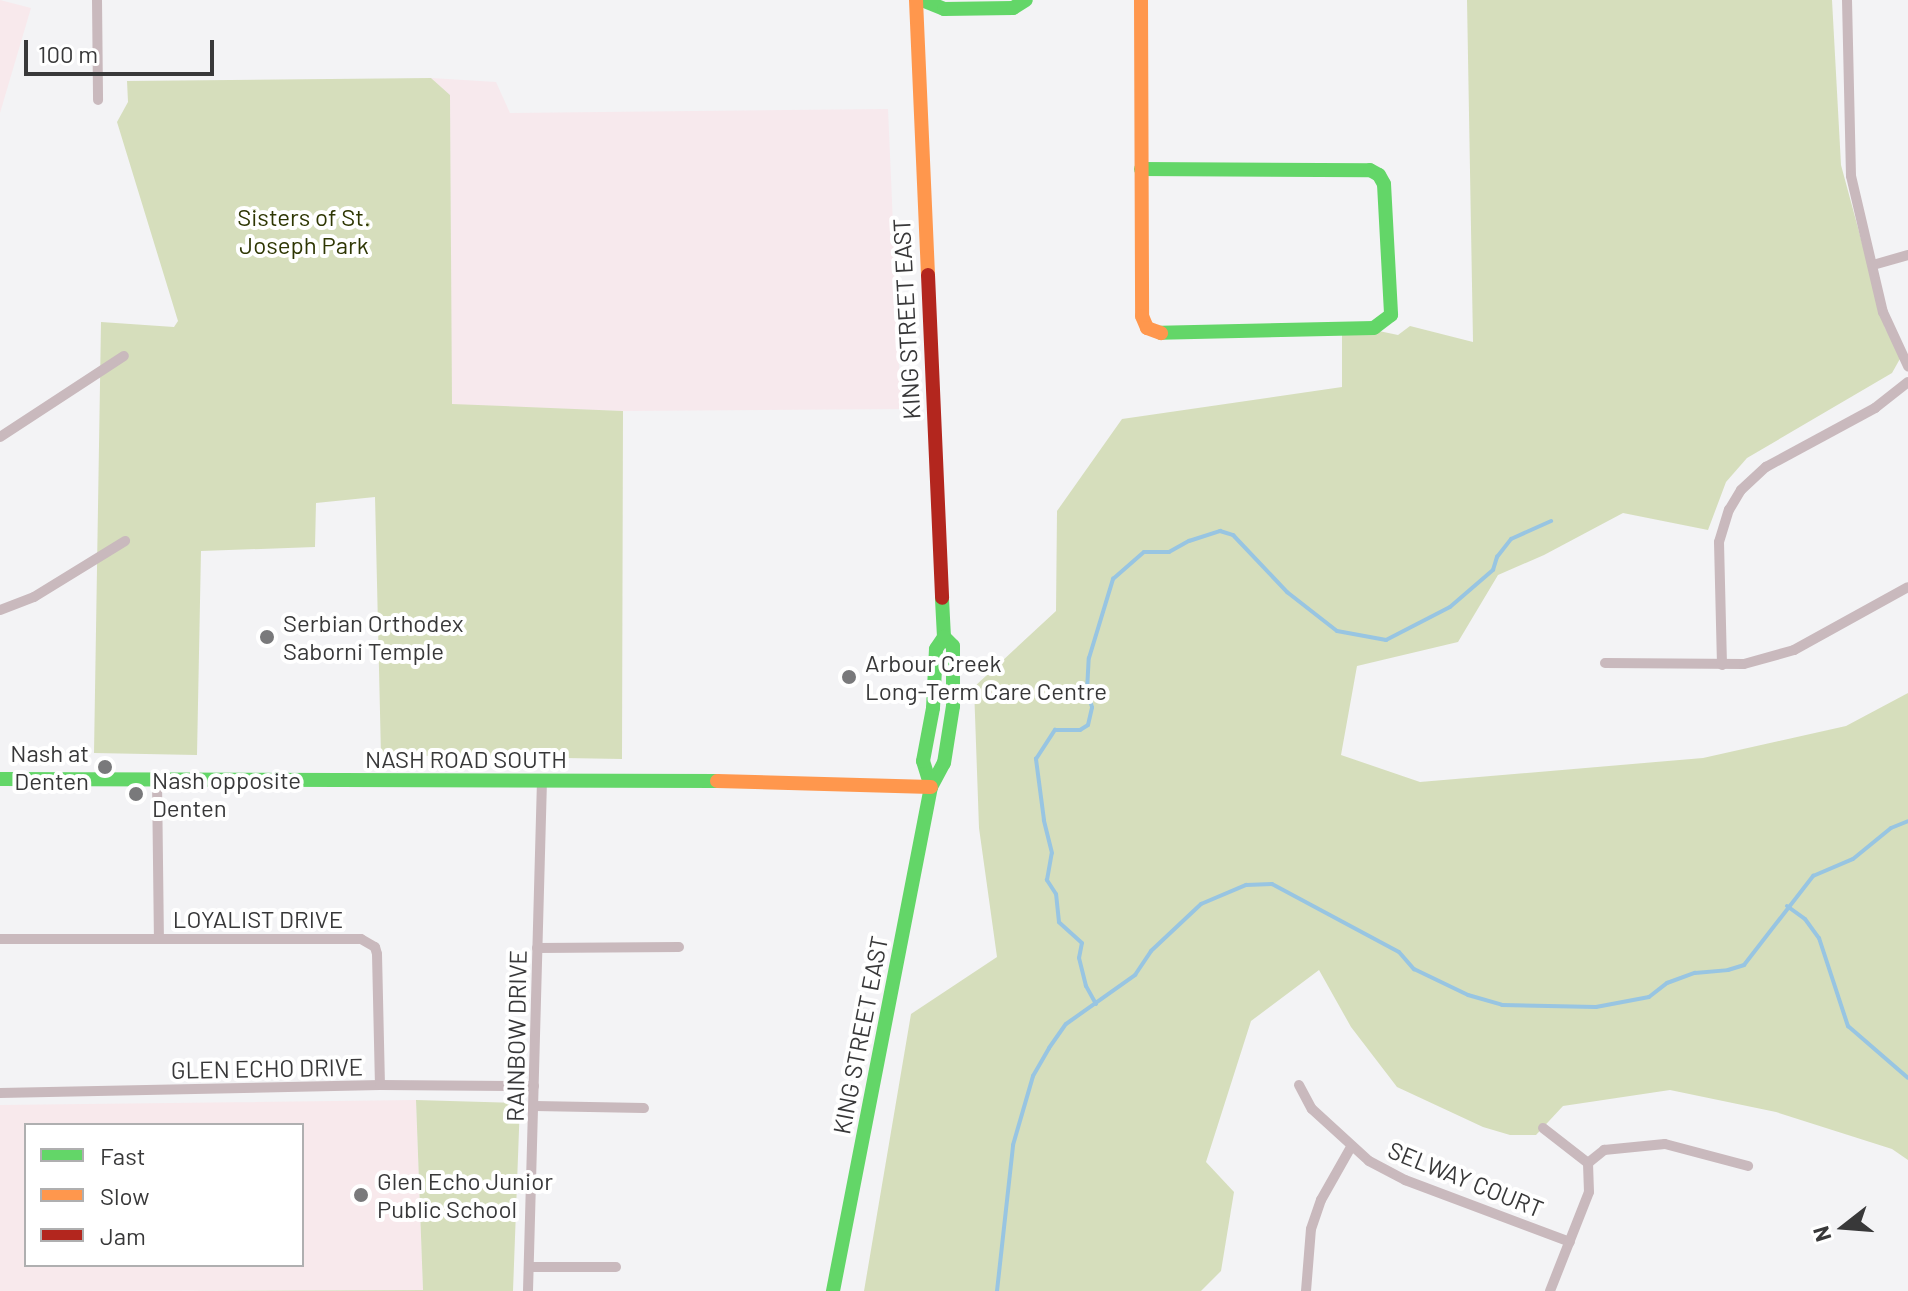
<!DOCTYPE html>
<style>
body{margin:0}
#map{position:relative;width:1908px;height:1291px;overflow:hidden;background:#f3f3f5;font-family:Barlow,sans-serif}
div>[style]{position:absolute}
.education>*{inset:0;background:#f8e9ec}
.medical>*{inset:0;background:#f7e9ed}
.green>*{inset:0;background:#d6debc}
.stream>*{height:4px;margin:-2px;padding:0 2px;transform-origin:2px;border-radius:2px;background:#98c5e2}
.street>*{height:10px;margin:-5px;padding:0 5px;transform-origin:5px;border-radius:5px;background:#c9b9bd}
.fast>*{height:14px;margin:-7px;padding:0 7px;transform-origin:7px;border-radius:7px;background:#63d668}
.slow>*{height:14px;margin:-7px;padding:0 7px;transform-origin:7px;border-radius:7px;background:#ff974d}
.jam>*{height:14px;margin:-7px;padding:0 7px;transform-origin:7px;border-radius:7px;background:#b3261e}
.dots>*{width:22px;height:22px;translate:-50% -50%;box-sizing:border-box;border:4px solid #fff;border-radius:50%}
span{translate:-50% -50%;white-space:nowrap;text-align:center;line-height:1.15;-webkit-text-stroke:8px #fff;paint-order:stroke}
.park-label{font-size:24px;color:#2e3603}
.street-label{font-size:24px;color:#383839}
.poi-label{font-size:24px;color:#383839}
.left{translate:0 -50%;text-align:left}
.right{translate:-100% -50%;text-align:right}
.legend{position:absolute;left:24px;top:1123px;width:280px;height:144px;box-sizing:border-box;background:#fff;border:2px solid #afafb0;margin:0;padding:10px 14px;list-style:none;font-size:24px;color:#383839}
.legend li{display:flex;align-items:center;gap:16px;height:40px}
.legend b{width:40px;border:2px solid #afafb0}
.north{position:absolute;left:1804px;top:1187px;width:80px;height:80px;-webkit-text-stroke:6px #fff;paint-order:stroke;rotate:253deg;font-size:22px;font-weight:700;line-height:32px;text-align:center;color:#383839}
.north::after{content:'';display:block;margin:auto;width:28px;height:36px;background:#383839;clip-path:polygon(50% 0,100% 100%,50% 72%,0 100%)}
.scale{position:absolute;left:24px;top:40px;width:190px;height:36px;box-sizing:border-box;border:4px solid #383839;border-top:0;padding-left:10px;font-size:24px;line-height:28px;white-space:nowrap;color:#383839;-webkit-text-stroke:6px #fff;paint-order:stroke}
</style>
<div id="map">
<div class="education">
<i style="clip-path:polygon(0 0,31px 8px,0 113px)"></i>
<i style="clip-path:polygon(evenodd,416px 1100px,423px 1290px,0 1291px,0 1105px,416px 1100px,26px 1125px,302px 1125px,302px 1265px,26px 1265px,26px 1125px)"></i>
</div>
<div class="medical">
<i style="clip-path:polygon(431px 78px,496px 82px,510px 113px,888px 109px,901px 409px,623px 411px,451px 405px,450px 95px)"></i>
</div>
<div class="green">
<i style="clip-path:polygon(1467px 0,1832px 0,1841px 165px,1885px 328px,1901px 357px,1892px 373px,1747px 458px,1726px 482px,1708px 530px,1623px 513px,1544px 555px,1498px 575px,1458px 642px,1357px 666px,1341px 755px,1420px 782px,1703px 758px,1846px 726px,1908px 693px,1908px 1160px,1892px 1149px,1776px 1112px,1670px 1090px,1563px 1106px,1536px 1135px,1510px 1135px,1483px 1127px,1397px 1087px,1351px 1027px,1319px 970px,1251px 1021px,1206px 1162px,1234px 1192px,1221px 1271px,1201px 1291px,864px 1291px,911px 1014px,997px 957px,979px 828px,974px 687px,1056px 611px,1057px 511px,1122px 419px,1342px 387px,1342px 333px,1374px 330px,1398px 335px,1410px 326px,1473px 342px)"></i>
<i style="clip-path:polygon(431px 78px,450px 95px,452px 404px,623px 411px,622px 759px,381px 755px,375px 497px,316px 503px,315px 547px,201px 551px,197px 755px,94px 753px,101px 322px,174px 327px,178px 321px,117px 122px,128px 102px,127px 81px)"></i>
<i style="clip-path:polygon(416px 1100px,520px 1103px,513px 1291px,187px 1291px,423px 1290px)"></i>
</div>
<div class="stream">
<i style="left:1787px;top:906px;width:22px;rotate:36deg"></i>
<i style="left:1805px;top:919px;width:24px;rotate:54deg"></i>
<i style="left:1819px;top:938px;width:93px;rotate:71.8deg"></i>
<i style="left:1848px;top:1026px;width:79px;rotate:40.9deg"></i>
<i style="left:1096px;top:1004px;width:21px;rotate:-119deg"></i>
<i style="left:1086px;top:986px;width:29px;rotate:-104deg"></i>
<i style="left:1079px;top:958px;width:15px;rotate:-79deg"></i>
<i style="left:1082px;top:943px;width:31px;rotate:-138deg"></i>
<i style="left:1059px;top:922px;width:28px;rotate:-96deg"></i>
<i style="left:1056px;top:894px;width:17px;rotate:-123deg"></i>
<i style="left:1047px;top:880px;width:27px;rotate:-80deg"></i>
<i style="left:1052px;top:853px;width:34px;rotate:-104deg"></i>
<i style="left:1044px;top:820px;width:62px;rotate:-97.5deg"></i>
<i style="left:1036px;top:759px;width:35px;rotate:-57deg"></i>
<i style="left:1055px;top:730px;width:25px"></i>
<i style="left:1080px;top:730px;width:9px;rotate:-32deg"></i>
<i style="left:1088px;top:725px;width:18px;rotate:-77deg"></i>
<i style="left:1092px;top:707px;width:17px;rotate:-107deg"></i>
<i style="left:1087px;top:691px;width:33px;rotate:-87deg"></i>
<i style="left:1089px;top:658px;width:83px;rotate:-73.1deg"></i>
<i style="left:1113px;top:579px;width:41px;rotate:-41.1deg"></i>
<i style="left:1144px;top:552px;width:25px"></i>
<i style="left:1169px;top:552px;width:23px;rotate:-29deg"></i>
<i style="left:1189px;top:541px;width:33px;rotate:-18deg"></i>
<i style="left:1220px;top:531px;width:14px;rotate:17deg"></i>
<i style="left:1233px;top:535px;width:79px;rotate:46.5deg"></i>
<i style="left:1287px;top:592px;width:63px;rotate:38deg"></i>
<i style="left:1337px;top:631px;width:50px;rotate:10.4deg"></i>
<i style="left:1386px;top:640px;width:72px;rotate:-27.3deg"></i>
<i style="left:1450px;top:607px;width:57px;rotate:-40.7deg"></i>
<i style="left:1493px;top:570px;width:14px;rotate:-73deg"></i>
<i style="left:1497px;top:557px;width:23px;rotate:-52deg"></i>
<i style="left:1511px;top:539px;width:44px;rotate:-24.2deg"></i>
<i style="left:997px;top:1291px;width:147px;rotate:-83.7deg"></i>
<i style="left:1013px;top:1145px;width:72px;rotate:-73.8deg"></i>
<i style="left:1033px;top:1076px;width:32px;rotate:-60deg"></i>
<i style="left:1049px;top:1048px;width:29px;rotate:-55deg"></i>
<i style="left:1066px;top:1024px;width:85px;rotate:-35.4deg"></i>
<i style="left:1135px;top:975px;width:29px;rotate:-56deg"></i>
<i style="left:1151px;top:951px;width:69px;rotate:-43.2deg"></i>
<i style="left:1201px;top:904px;width:49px;rotate:-22.9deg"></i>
<i style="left:1246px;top:885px;width:26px;rotate:-2deg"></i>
<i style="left:1272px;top:884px;width:144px;rotate:28.2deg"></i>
<i style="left:1399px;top:952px;width:23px;rotate:49deg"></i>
<i style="left:1414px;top:969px;width:60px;rotate:25.7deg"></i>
<i style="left:1468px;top:995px;width:35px;rotate:16deg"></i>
<i style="left:1502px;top:1005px;width:94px;rotate:1.2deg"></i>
<i style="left:1596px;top:1007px;width:54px;rotate:-10.7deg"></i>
<i style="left:1649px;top:997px;width:23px;rotate:-38deg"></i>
<i style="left:1667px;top:983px;width:30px;rotate:-20deg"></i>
<i style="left:1695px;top:973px;width:33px;rotate:-5deg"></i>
<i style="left:1728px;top:970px;width:17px;rotate:-17deg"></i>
<i style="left:1744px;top:965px;width:113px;rotate:-52.2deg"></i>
<i style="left:1813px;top:876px;width:43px;rotate:-23deg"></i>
<i style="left:1853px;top:859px;width:49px;rotate:-39.2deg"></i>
<i style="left:1891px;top:828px;width:18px;rotate:-22deg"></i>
</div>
<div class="street">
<i style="left:97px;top:0;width:100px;rotate:89.4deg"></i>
<i style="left:1847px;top:0;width:176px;rotate:88.7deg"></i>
<i style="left:1851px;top:176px;width:140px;rotate:76.8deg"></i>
<i style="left:1883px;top:312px;width:60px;rotate:65.2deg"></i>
<i style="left:1873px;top:265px;width:36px;rotate:-16deg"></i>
<i style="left:0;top:437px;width:148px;rotate:-33.2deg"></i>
<i style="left:0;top:610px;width:36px;rotate:-21deg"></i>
<i style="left:34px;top:597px;width:107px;rotate:-31.6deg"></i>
<i style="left:1605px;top:663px;width:139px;rotate:0.4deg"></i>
<i style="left:1744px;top:664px;width:52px;rotate:-15.6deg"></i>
<i style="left:1794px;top:650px;width:130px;rotate:-28.9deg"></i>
<i style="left:1722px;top:665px;width:123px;rotate:-91.4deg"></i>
<i style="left:1719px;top:542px;width:34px;rotate:-73deg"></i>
<i style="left:1729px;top:510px;width:23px;rotate:-59deg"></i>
<i style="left:1741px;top:490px;width:34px;rotate:-43deg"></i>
<i style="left:1766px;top:467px;width:124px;rotate:-28.4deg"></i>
<i style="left:1875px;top:408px;width:42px;rotate:-38.2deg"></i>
<i style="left:157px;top:780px;width:159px;rotate:89.3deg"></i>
<i style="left:0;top:939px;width:361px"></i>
<i style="left:361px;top:939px;width:16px;rotate:30deg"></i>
<i style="left:375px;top:947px;width:7px;rotate:74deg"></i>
<i style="left:377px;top:954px;width:131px;rotate:88.7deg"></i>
<i style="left:537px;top:948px;width:142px;rotate:-0.4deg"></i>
<i style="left:1299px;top:1085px;width:27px;rotate:62deg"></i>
<i style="left:1312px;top:1109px;width:77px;rotate:42.4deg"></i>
<i style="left:1369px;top:1161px;width:41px;rotate:27.8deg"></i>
<i style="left:1405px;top:1180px;width:176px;rotate:20.6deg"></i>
<i style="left:0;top:1093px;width:380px;rotate:-1.2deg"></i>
<i style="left:380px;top:1085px;width:154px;rotate:0.4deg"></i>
<i style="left:535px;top:1106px;width:109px;rotate:1.1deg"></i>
<i style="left:1543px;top:1128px;width:57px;rotate:37.9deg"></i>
<i style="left:1588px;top:1163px;width:21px;rotate:-39deg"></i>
<i style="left:1604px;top:1150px;width:61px;rotate:-5.6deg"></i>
<i style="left:1665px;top:1144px;width:86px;rotate:14.8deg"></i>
<i style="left:529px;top:1267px;width:87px"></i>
<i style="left:528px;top:1291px;width:510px;rotate:-88.43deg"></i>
<i style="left:1306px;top:1291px;width:62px;rotate:-85.4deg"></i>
<i style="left:1311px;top:1229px;width:31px;rotate:-71deg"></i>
<i style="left:1321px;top:1200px;width:61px;rotate:-60.5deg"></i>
<i style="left:1550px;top:1291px;width:106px;rotate:-68.5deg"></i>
<i style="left:1589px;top:1192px;width:29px;rotate:-92deg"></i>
</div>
<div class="fast">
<i style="left:922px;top:0;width:24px;rotate:22deg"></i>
<i style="left:944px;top:9px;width:69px;rotate:-0.8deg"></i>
<i style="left:1013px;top:8px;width:15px;rotate:-32deg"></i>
<i style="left:1141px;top:169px;width:229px;rotate:0.3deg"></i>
<i style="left:1370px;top:170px;width:10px;rotate:29deg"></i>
<i style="left:1379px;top:175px;width:10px;rotate:61deg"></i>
<i style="left:1384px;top:184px;width:131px;rotate:86.9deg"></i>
<i style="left:1391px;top:315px;width:21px;rotate:143deg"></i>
<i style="left:1374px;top:328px;width:213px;rotate:178.7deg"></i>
<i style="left:0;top:779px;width:717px;rotate:0.16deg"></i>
<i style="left:931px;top:787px;width:27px;rotate:-107deg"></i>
<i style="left:923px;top:761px;width:54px;rotate:-79.3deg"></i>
<i style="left:933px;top:708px;width:59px;rotate:-87.1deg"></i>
<i style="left:936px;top:649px;width:14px;rotate:-56deg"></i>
<i style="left:944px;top:637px;width:39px;rotate:-93deg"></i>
<i style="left:833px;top:1291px;width:513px;rotate:-79deg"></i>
<i style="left:931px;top:787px;width:27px;rotate:-62deg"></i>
<i style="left:944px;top:763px;width:58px;rotate:-81deg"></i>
<i style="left:953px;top:706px;width:60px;rotate:-90deg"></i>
<i style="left:953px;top:646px;width:13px;rotate:-135deg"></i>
</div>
<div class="slow">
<i style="left:916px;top:0;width:275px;rotate:87.5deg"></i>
<i style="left:1141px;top:0;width:316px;rotate:89.8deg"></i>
<i style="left:1142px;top:316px;width:13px;rotate:67deg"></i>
<i style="left:1147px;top:328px;width:15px;rotate:20deg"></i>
<i style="left:717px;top:781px;width:214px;rotate:1.6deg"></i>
</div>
<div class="jam">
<i style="left:928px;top:275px;width:323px;rotate:87.5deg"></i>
</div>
<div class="dots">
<i style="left:267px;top:637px;background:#79797b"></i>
<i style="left:849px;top:677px;background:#79797b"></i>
<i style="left:105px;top:767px;background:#79797b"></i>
<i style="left:136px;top:794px;background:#79797b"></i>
<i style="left:361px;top:1195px;background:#79797b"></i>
</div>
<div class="park-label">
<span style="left:304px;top:231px">Sisters of St.<br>Joseph Park</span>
</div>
<div class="street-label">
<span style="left:906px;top:319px;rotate:-93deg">KING STREET EAST</span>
<span style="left:466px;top:759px">NASH ROAD SOUTH</span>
<span style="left:258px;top:919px">LOYALIST DRIVE</span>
<span style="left:860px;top:1035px;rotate:-79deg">KING STREET EAST</span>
<span style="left:516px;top:1036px;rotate:-89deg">RAINBOW DRIVE</span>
<span style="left:267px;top:1068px;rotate:-1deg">GLEN ECHO DRIVE</span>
<span style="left:1466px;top:1179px;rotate:22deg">SELWAY COURT</span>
</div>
<div class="poi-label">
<span class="left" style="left:283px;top:637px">Serbian Orthodex<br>Saborni Temple</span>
<span class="left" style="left:865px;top:677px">Arbour Creek<br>Long-Term Care Centre</span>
<span class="right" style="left:89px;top:767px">Nash at<br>Denten</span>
<span class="left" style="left:152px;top:794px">Nash opposite<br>Denten</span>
<span class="left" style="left:377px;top:1195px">Glen Echo Junior<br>Public School</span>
</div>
<ul class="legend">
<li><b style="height:10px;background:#63d668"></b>Fast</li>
<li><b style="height:10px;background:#ff974d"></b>Slow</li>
<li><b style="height:10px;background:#b3261e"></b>Jam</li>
</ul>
<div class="north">N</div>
<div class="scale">100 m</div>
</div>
